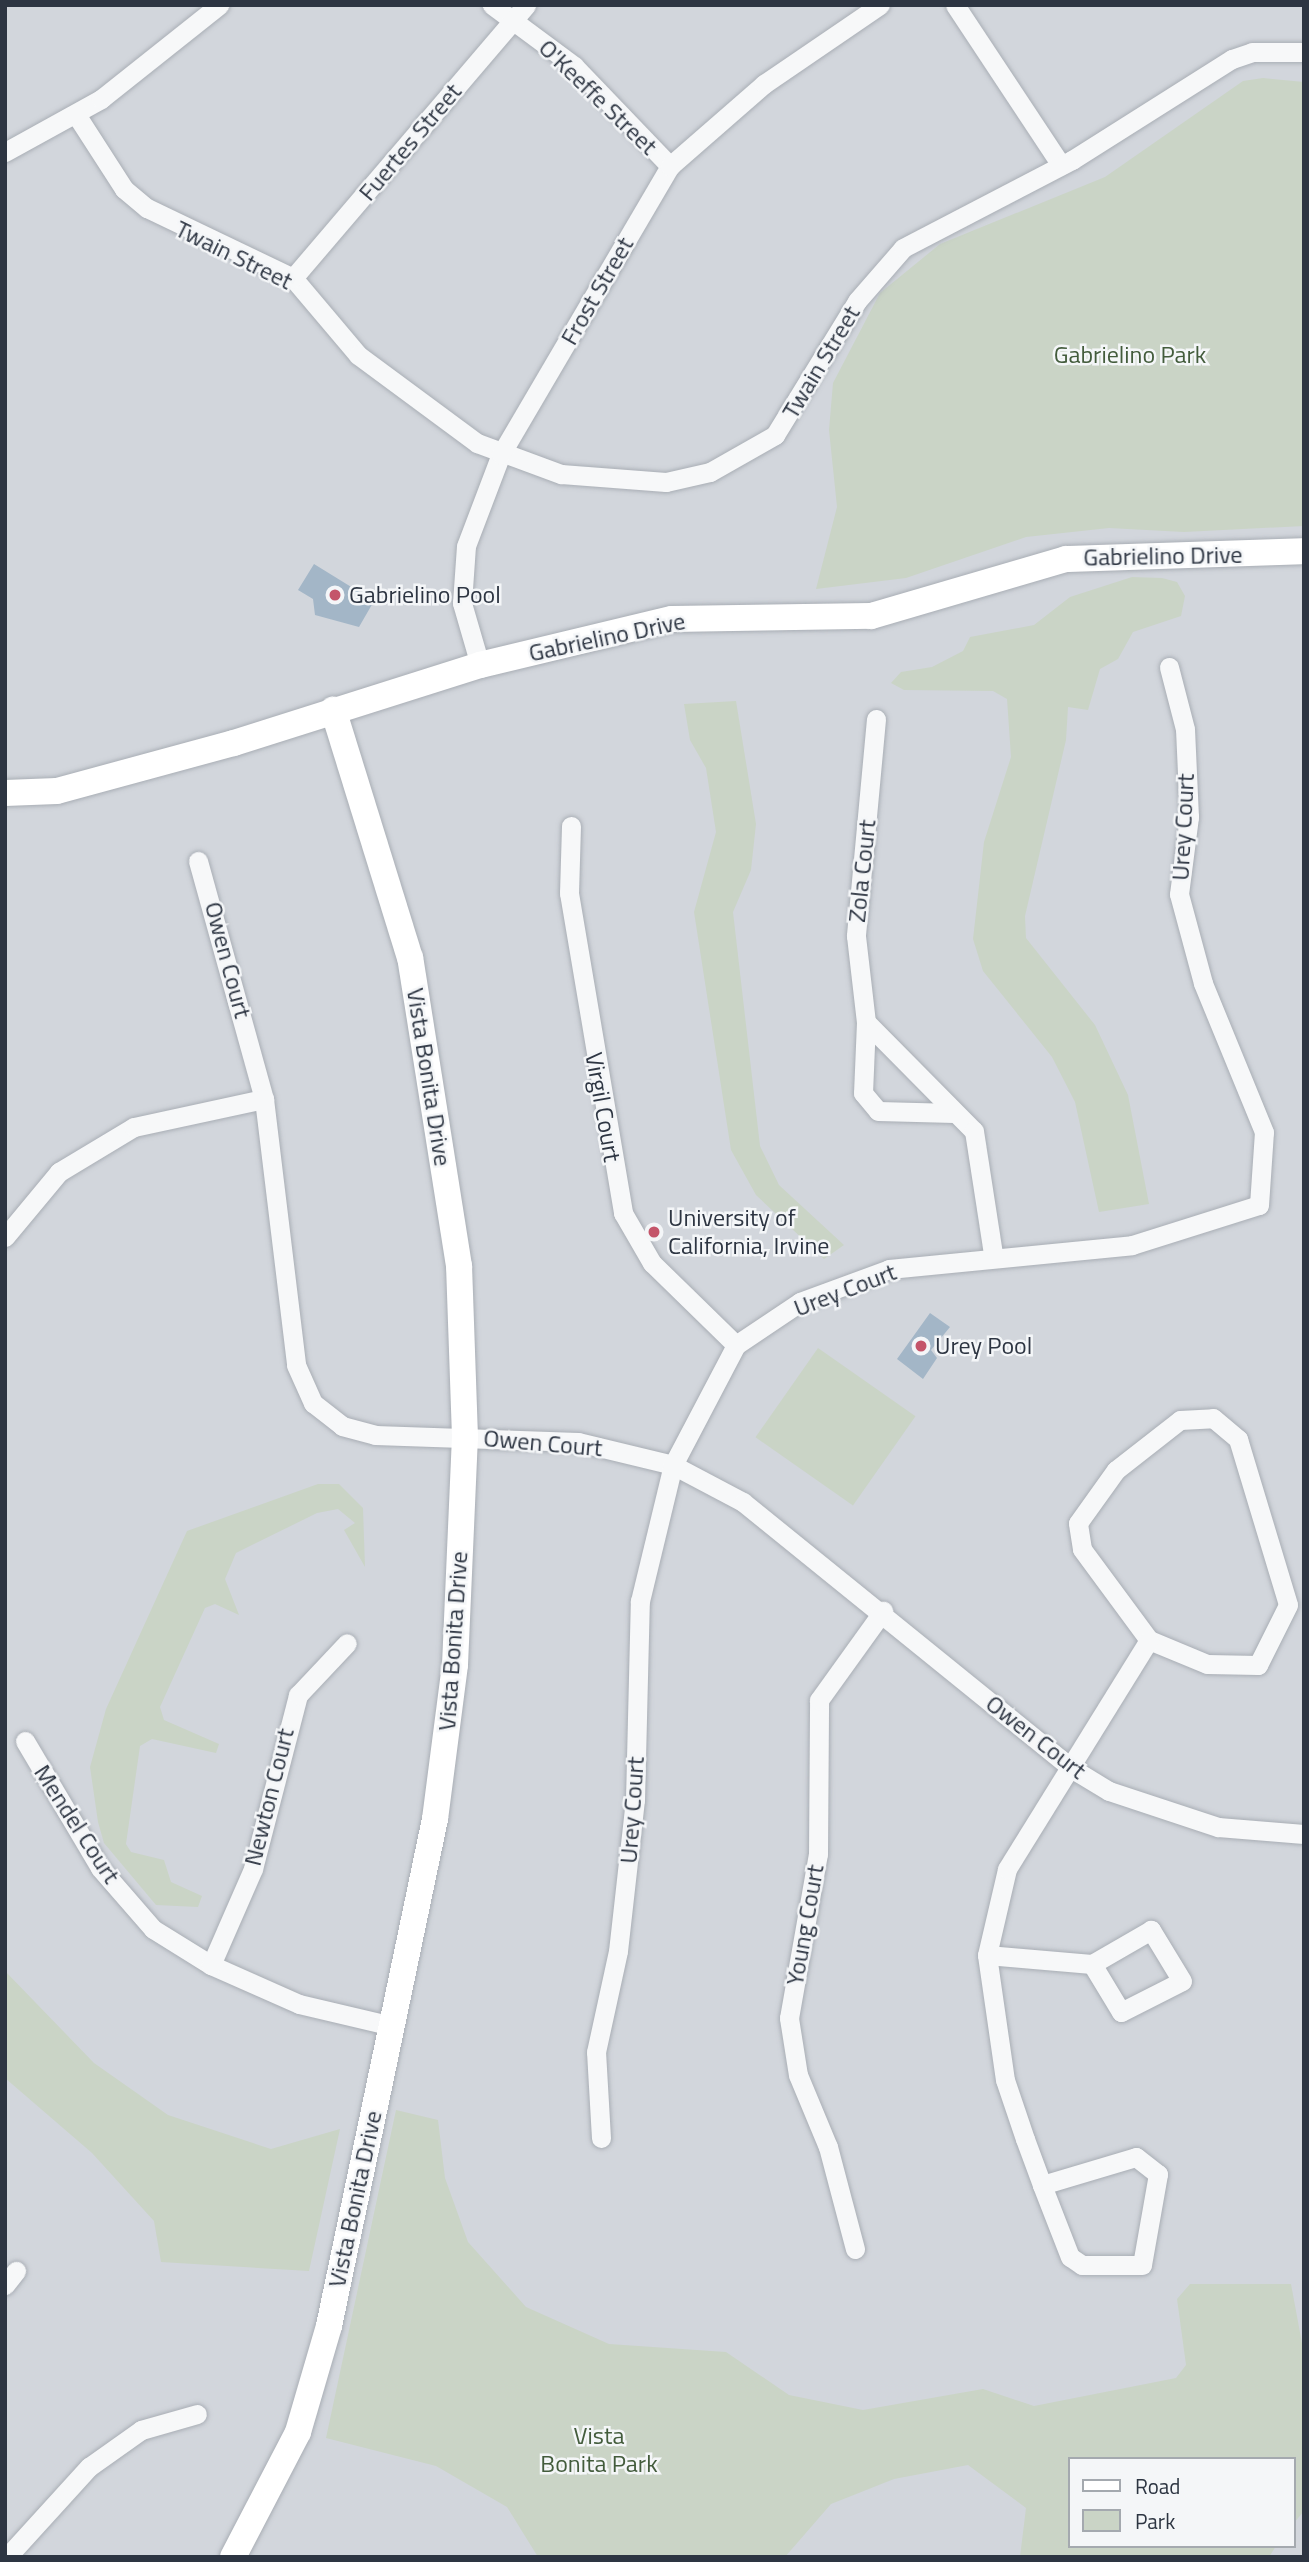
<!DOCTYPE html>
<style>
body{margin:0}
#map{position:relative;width:1309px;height:2562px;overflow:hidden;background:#e4e7eb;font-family:"Titillium Web",sans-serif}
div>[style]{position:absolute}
.built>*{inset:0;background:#d2d6dc}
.green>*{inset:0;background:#cad4c6;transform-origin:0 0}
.water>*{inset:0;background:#a3b6c7}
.roads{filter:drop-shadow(0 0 2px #a9aeb5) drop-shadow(0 0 2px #a9aeb5)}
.street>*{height:19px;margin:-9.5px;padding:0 9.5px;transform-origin:9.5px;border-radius:9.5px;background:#f7f8f9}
.secondary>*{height:26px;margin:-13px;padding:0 13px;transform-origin:13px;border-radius:13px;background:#fff}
.dots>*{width:19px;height:19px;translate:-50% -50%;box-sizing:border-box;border:4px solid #f4f6f8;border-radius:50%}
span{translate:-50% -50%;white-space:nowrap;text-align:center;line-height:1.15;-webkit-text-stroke:5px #f4f6f8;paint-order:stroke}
.street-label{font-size:24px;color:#2d3542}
.park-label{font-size:24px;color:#435c3c}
.poi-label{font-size:24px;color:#2d3542}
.left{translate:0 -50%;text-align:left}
.frame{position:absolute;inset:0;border:7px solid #2d3542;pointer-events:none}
.legend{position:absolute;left:1068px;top:2457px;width:228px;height:91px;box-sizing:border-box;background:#f4f6f8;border:2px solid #a4a9af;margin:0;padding:9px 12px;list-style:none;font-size:21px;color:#2d3542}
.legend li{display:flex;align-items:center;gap:14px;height:35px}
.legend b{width:35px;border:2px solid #a4a9af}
</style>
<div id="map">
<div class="built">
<i style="clip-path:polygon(evenodd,5px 5px,1304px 5px,1304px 2557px,5px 2557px,5px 5px,1069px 2459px,1293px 2459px,1293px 2546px,1069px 2546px,1069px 2459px)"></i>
</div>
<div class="green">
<i style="clip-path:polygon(1263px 78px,1304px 82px,1304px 526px,1184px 532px,1109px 528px,1026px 537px,906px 578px,816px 589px,837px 507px,829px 430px,833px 383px,880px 293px,940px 244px,1105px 177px,1243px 81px)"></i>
<i style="clip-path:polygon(1162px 578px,1177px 582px,1185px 596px,1181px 616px,1133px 632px,1118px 659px,1100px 669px,1088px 710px,1068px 707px,1066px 740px,1025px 916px,1026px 938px,1095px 1025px,1128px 1095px,1149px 1204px,1099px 1212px,1075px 1102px,1052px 1057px,983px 971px,973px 939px,984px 842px,1011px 757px,1007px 699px,993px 691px,904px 690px,891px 683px,901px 672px,932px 667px,963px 651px,970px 637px,1034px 625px,1070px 597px,1132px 577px)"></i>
<i style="clip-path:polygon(736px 701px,756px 824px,751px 870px,733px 912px,760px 1146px,779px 1185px,844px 1245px,824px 1259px,756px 1195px,731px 1150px,694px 912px,716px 832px,706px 768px,690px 740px,684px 704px)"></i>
<i style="left:818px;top:1348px;width:119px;height:109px;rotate:35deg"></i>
<i style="clip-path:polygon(318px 1484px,339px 1484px,363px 1508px,365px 1567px,344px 1530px,355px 1523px,338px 1509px,317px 1513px,236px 1553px,225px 1579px,239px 1615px,215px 1604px,205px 1608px,160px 1707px,164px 1720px,219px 1744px,216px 1753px,152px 1739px,140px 1746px,126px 1844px,131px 1852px,164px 1860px,171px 1882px,202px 1896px,198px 1907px,156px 1905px,104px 1843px,98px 1822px,90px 1767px,106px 1709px,187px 1531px)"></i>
<i style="clip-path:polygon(5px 1971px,94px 2063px,168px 2115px,271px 2149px,340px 2129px,309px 2271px,161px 2262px,154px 2221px,92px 2153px,5px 2078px)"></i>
<i style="clip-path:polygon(396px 2110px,438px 2120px,445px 2178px,468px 2242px,526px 2307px,609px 2344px,726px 2352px,789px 2395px,863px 2410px,983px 2389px,1034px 2406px,1176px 2378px,1186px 2365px,1177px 2299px,1190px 2284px,1291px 2284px,1304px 2354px,1304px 2511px,1293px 2524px,1293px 2459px,1069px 2459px,1069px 2546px,1276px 2546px,1269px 2557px,1020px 2557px,1026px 2508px,968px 2465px,894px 2479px,831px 2504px,785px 2557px,538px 2557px,507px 2507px,436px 2466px,326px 2438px)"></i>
</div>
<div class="water">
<i style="clip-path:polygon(314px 564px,374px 601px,359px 627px,315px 615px,313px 599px,298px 590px)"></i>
<i style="clip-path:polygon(930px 1313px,950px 1327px,931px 1350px,937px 1358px,923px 1379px,897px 1359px)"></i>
</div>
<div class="roads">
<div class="street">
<i style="left:492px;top:5px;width:102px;rotate:36.6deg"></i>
<i style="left:574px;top:66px;width:139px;rotate:46.2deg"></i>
<i style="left:955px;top:5px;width:192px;rotate:56.5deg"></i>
<i style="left:77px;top:116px;width:87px;rotate:57.2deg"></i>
<i style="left:124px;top:189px;width:30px;rotate:40deg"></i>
<i style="left:147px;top:208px;width:162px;rotate:25.6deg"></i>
<i style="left:293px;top:278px;width:101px;rotate:49.8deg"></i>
<i style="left:358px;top:355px;width:148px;rotate:36.5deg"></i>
<i style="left:477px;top:443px;width:90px;rotate:20.3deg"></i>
<i style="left:561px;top:474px;width:105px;rotate:4.4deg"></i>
<i style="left:666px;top:482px;width:45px;rotate:-12.8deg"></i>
<i style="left:710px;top:472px;width:75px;rotate:-29.6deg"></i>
<i style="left:775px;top:435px;width:157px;rotate:-58.5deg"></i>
<i style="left:857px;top:301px;width:70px;rotate:-49deg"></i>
<i style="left:903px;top:248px;width:191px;rotate:-27.5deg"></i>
<i style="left:1072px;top:160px;width:189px;rotate:-32.3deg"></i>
<i style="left:1232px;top:59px;width:21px;rotate:-19deg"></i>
<i style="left:1252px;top:52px;width:52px"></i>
<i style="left:5px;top:152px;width:110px;rotate:-28.9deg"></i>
<i style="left:101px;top:99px;width:151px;rotate:-38.5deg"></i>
<i style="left:293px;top:278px;width:359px;rotate:-49.5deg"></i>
<i style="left:480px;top:665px;width:65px;rotate:-106.2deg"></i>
<i style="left:462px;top:603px;width:57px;rotate:-86deg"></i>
<i style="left:466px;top:546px;width:98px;rotate:-69.2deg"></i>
<i style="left:501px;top:454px;width:334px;rotate:-59.6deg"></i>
<i style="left:670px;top:166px;width:125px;rotate:-41.1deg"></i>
<i style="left:764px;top:84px;width:140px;rotate:-34.3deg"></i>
<i style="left:876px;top:719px;width:218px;rotate:95.3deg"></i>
<i style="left:856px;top:936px;width:87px;rotate:83.4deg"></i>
<i style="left:866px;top:1022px;width:71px;rotate:92.4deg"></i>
<i style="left:863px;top:1093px;width:23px;rotate:50deg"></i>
<i style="left:878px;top:1111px;width:76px;rotate:1.5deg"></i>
<i style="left:571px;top:826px;width:67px;rotate:91.7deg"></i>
<i style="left:569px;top:893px;width:325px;rotate:80.4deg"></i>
<i style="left:623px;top:1213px;width:58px;rotate:59.9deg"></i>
<i style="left:652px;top:1263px;width:117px;rotate:44.3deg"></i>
<i style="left:198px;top:861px;width:247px;rotate:74.5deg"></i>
<i style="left:264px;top:1099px;width:268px;rotate:83.1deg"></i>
<i style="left:296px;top:1365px;width:42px;rotate:65.9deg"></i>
<i style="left:313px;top:1403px;width:37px;rotate:38deg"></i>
<i style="left:342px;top:1426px;width:34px;rotate:15deg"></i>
<i style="left:375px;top:1435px;width:203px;rotate:2deg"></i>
<i style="left:578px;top:1442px;width:98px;rotate:13.6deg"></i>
<i style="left:673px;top:1465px;width:79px;rotate:27.9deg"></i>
<i style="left:743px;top:1502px;width:422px;rotate:39deg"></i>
<i style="left:1071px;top:1768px;width:44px;rotate:31.2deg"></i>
<i style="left:1109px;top:1791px;width:115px;rotate:18.3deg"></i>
<i style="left:1218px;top:1827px;width:86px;rotate:4.7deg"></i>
<i style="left:866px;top:1022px;width:153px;rotate:45.3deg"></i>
<i style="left:974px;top:1131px;width:124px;rotate:81.2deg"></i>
<i style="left:5px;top:1237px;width:85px;rotate:-50.3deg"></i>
<i style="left:59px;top:1172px;width:87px;rotate:-31deg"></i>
<i style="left:134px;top:1127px;width:133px;rotate:-12.2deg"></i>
<i style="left:1213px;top:1418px;width:33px;rotate:40deg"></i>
<i style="left:1238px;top:1439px;width:173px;rotate:73.2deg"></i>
<i style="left:1288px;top:1605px;width:67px;rotate:116.6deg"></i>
<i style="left:1258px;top:1665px;width:51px;rotate:-178.9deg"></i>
<i style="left:1207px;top:1664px;width:63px;rotate:-157.5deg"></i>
<i style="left:1149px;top:1640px;width:113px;rotate:-126.4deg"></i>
<i style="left:1082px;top:1549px;width:26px;rotate:-99deg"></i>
<i style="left:1078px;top:1523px;width:65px;rotate:-54.4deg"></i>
<i style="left:1116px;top:1470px;width:81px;rotate:-38deg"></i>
<i style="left:1180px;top:1420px;width:33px;rotate:-3deg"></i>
<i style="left:25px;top:1741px;width:147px;rotate:59.4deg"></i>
<i style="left:100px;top:1868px;width:81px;rotate:49deg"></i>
<i style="left:153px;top:1929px;width:68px;rotate:31.8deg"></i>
<i style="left:211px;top:1965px;width:96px;rotate:23.9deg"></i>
<i style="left:299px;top:2004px;width:97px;rotate:13.2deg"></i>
<i style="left:987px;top:1955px;width:105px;rotate:4.9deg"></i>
<i style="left:1092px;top:1964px;width:56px;rotate:58.9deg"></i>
<i style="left:1121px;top:2012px;width:68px;rotate:-26.9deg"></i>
<i style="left:1182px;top:1981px;width:60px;rotate:-121.3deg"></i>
<i style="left:1151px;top:1930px;width:68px;rotate:150deg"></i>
<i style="left:211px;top:1965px;width:105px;rotate:-66.4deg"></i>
<i style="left:253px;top:1869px;width:180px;rotate:-75.5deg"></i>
<i style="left:298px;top:1695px;width:71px;rotate:-46.7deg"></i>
<i style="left:601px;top:2138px;width:86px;rotate:-93.3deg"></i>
<i style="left:596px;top:2052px;width:103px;rotate:-77.7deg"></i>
<i style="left:618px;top:1951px;width:152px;rotate:-83.6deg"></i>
<i style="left:635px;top:1800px;width:199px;rotate:-88.6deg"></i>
<i style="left:640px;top:1601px;width:140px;rotate:-76.4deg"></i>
<i style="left:673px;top:1465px;width:136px;rotate:-62.3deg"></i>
<i style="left:736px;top:1345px;width:77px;rotate:-33.9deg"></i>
<i style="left:800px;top:1302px;width:95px;rotate:-20.3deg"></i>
<i style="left:889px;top:1269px;width:244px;rotate:-5.6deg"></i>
<i style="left:1132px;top:1245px;width:133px;rotate:-17.5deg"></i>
<i style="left:1259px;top:1205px;width:73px;rotate:-86.1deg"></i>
<i style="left:1264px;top:1132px;width:161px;rotate:-112.3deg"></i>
<i style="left:1203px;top:983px;width:92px;rotate:-105.1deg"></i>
<i style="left:1179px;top:894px;width:78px;rotate:-82.6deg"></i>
<i style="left:1189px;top:817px;width:88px;rotate:-92.6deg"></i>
<i style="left:1185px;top:729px;width:64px;rotate:-104.5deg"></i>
<i style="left:1042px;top:2185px;width:98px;rotate:-16.6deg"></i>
<i style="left:1136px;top:2157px;width:28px;rotate:38deg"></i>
<i style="left:1158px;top:2174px;width:92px;rotate:100deg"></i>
<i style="left:1142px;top:2265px;width:60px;rotate:180deg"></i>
<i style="left:1082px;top:2265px;width:14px;rotate:-146deg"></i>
<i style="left:1070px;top:2257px;width:77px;rotate:-111.3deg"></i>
<i style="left:1042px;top:2185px;width:49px;rotate:-110.3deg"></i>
<i style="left:1025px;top:2139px;width:62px;rotate:-108.7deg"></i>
<i style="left:1005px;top:2080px;width:126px;rotate:-98.2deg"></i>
<i style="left:987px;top:1955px;width:88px;rotate:-76.9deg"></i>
<i style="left:1007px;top:1869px;width:269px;rotate:-58.2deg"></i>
<i style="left:855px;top:2249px;width:106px;rotate:-104.8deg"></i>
<i style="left:828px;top:2147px;width:78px;rotate:-112.6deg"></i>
<i style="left:798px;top:2075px;width:58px;rotate:-99deg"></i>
<i style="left:789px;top:2018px;width:167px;rotate:-80deg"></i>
<i style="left:818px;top:1854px;width:154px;rotate:-89.6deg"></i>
<i style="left:819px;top:1700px;width:110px;rotate:-54.3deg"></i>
<i style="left:5px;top:2285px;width:18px;rotate:-52deg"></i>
<i style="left:7px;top:2557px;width:122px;rotate:-47.7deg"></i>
<i style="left:89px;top:2467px;width:64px;rotate:-35.4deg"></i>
<i style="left:141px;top:2430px;width:58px;rotate:-15.9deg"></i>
</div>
<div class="secondary">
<i style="left:5px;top:793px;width:52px;rotate:-2.2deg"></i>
<i style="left:57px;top:791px;width:183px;rotate:-15.2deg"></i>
<i style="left:234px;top:743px;width:258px;rotate:-17.6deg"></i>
<i style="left:480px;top:665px;width:197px;rotate:-13.5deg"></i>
<i style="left:672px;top:619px;width:199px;rotate:-0.9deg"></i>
<i style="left:871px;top:616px;width:203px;rotate:-16.3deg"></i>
<i style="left:1066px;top:559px;width:238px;rotate:-1.9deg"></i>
<i style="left:233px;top:2557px;width:141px;rotate:-62.5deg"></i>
<i style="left:298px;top:2432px;width:110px;rotate:-73.7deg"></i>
<i style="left:329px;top:2326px;width:518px;rotate:-78.19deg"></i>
<i style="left:435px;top:1819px;width:155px;rotate:-82.6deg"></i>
<i style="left:455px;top:1665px;width:228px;rotate:-87.5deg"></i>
<i style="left:465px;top:1437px;width:171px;rotate:-92deg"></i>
<i style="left:459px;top:1266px;width:312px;rotate:-99deg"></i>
<i style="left:410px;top:958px;width:260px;rotate:-107.2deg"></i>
</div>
</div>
<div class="dots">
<i style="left:335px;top:595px;background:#c4556a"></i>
<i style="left:654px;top:1232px;background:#c4556a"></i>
<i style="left:921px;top:1346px;background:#c4556a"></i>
</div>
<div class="street-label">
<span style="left:598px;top:97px;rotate:44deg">O'Keeffe Street</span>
<span style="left:410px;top:142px;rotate:-50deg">Fuertes Street</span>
<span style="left:234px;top:255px;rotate:26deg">Twain Street</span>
<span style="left:597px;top:291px;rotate:-60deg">Frost Street</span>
<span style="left:821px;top:362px;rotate:-59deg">Twain Street</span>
<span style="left:1163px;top:556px;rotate:-1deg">Gabrielino Drive</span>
<span style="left:607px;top:637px;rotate:-12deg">Gabrielino Drive</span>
<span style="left:1183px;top:827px;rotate:-87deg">Urey Court</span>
<span style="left:862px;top:871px;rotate:-84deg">Zola Court</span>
<span style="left:228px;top:960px;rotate:75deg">Owen Court</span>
<span style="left:429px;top:1077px;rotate:81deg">Vista Bonita Drive</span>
<span style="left:603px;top:1107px;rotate:80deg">Virgil Court</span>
<span style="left:845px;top:1290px;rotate:-21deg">Urey Court</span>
<span style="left:543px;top:1443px;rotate:5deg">Owen Court</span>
<span style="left:453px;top:1641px;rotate:-86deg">Vista Bonita Drive</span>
<span style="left:1036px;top:1737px;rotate:38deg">Owen Court</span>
<span style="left:269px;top:1797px;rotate:-76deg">Newton Court</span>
<span style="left:632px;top:1810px;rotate:-86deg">Urey Court</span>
<span style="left:77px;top:1824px;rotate:57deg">Mendel Court</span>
<span style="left:805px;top:1925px;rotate:-80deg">Young Court</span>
<span style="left:355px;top:2199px;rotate:-78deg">Vista Bonita Drive</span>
</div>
<div class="park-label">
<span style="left:1130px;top:355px">Gabrielino Park</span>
<span style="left:599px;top:2450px">Vista<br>Bonita Park</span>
</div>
<div class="poi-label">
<span class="left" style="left:349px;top:595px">Gabrielino Pool</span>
<span class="left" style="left:668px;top:1232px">University of<br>California, Irvine</span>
<span class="left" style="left:935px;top:1346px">Urey Pool</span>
</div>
<div class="frame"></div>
<ul class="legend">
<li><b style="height:9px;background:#fff"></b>Road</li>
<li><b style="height:19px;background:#cad4c6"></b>Park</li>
</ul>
</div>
